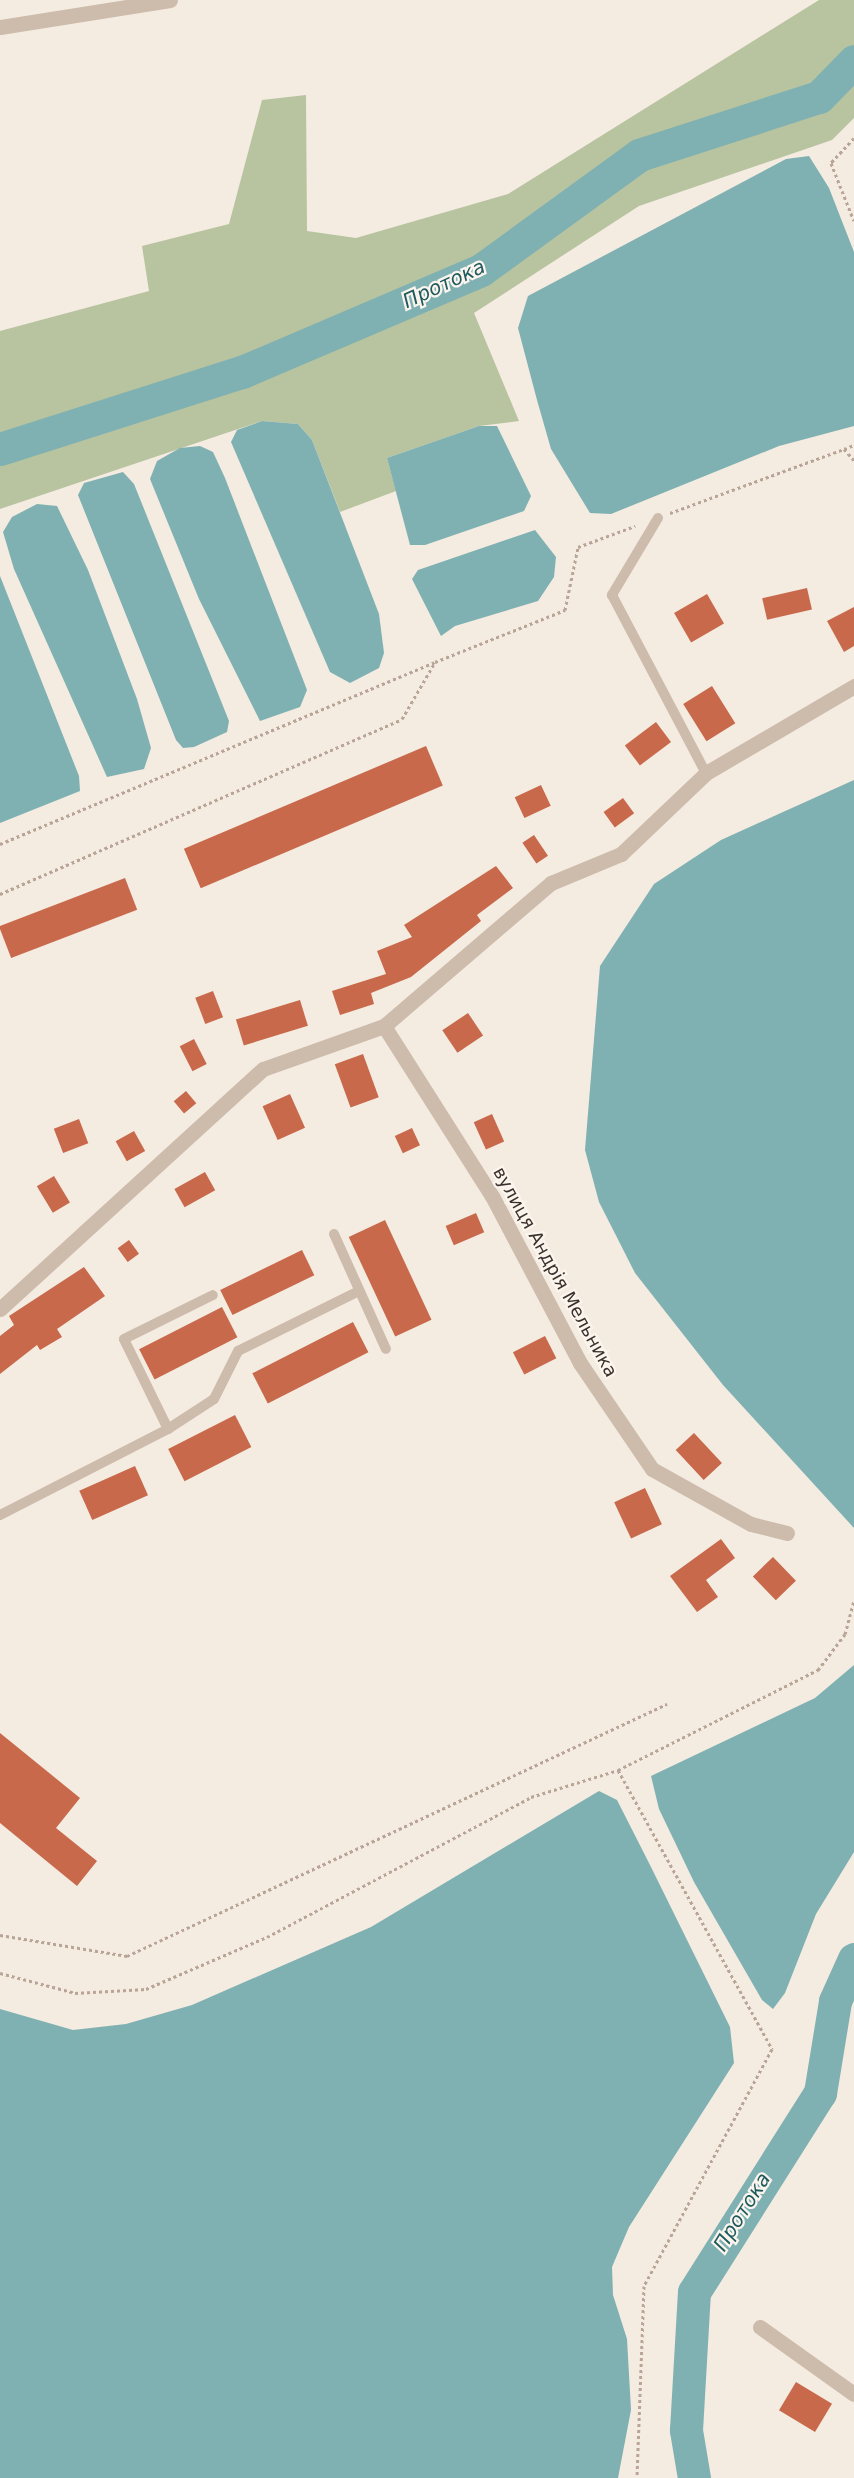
<!DOCTYPE html>
<meta charset="utf-8">
<style>
body{margin:0}
#map{position:relative;width:854px;height:2478px;overflow:hidden;background:#f4ebe1;font-family:"DejaVu Sans",sans-serif}
div>[style]{position:absolute}
.green>*{inset:0;background:#b8c4a0}
.water>*{inset:0;background:#7fb0b2}
.river>*{height:33px;margin:-16.5px;padding:0 16.5px;transform-origin:16.5px;border-radius:16.5px;background:#7fb0b2}
.building>*{inset:0;background:#c8694b;transform-origin:0 0}
.path>*{height:3px;margin-top:-1.5px;transform-origin:0;background:repeating-linear-gradient(90deg,#b9a596 0 3px,transparent 0 6px)}
.service>*{height:10px;margin:-5px;padding:0 5px;transform-origin:5px;border-radius:5px;background:#cdbbac}
.minor>*{height:15px;margin:-7.5px;padding:0 7.5px;transform-origin:7.5px;border-radius:7.5px;background:#cdbbac}
span{translate:-50% -50%;white-space:nowrap;text-align:center;line-height:1.15;-webkit-text-stroke:4.5px #fbf5ee;paint-order:stroke}
.street-label{font-size:18px;color:#3b302b}
.water-label{font-size:20px;color:#1f5a5e;font-style:italic}
</style>
<div id="map">
<div class="green">
<i style="clip-path:polygon(819px 0,854px 0,854px 118px,832px 140px,639px 206px,474px 313px,519px 421px,479px 426px,387px 458px,396px 491px,340px 512px,312px 440px,298px 424px,262px 421px,0 509px,0 331px,149px 291px,142px 246px,229px 224px,262px 100px,306px 95px,307px 231px,356px 238px,508px 194px)"></i>
</div>
<div class="water">
<i style="clip-path:polygon(809px 156px,829px 188px,854px 252px,854px 426px,779px 446px,611px 514px,590px 513px,551px 449px,537px 400px,518px 328px,528px 296px,786px 159px)"></i>
<i style="clip-path:polygon(262px 421px,298px 424px,312px 440px,379px 614px,384px 653px,379px 668px,350px 683px,330px 672px,231px 442px,237px 430px)"></i>
<i style="clip-path:polygon(479px 426px,497px 426px,531px 496px,524px 511px,425px 545px,410px 545px,387px 458px)"></i>
<i style="clip-path:polygon(200px 446px,213px 452px,225px 478px,307px 690px,300px 707px,260px 721px,199px 599px,150px 479px,157px 461px,180px 448px)"></i>
<i style="clip-path:polygon(123px 472px,134px 484px,229px 721px,227px 732px,194px 747px,183px 748px,176px 740px,78px 495px,84px 483px)"></i>
<i style="clip-path:polygon(37px 504px,57px 506px,88px 570px,137px 699px,151px 748px,144px 769px,107px 777px,14px 569px,3px 532px,12px 517px)"></i>
<i style="clip-path:polygon(535px 530px,556px 557px,554px 577px,538px 601px,455px 626px,441px 636px,412px 579px,418px 570px)"></i>
<i style="clip-path:polygon(0 576px,79px 776px,80px 791px,0 823px)"></i>
<i style="clip-path:polygon(854px 780px,854px 1528px,723px 1385px,635px 1273px,599px 1202px,585px 1150px,600px 966px,654px 884px,721px 840px)"></i>
<i style="clip-path:polygon(854px 1665px,854px 1852px,816px 1914px,785px 1993px,773px 2009px,762px 2000px,694px 1882px,659px 1809px,651px 1776px,815px 1698px)"></i>
<i style="clip-path:polygon(599px 1791px,617px 1800px,650px 1865px,730px 2027px,734px 2063px,629px 2227px,612px 2267px,613px 2295px,627px 2339px,631px 2410px,618px 2478px,0 2478px,0 2009px,73px 2030px,126px 2024px,192px 2005px,371px 1927px)"></i>
</div>
<div class="river">
<i style="left:0;top:449px;width:254px;rotate:-17.7deg"></i>
<i style="left:242px;top:372px;width:260px;rotate:-23.1deg"></i>
<i style="left:481px;top:270px;width:195px;rotate:-36deg"></i>
<i style="left:639px;top:155px;width:189px;rotate:-17.9deg"></i>
<i style="left:819px;top:97px;width:50px;rotate:-45.8deg"></i>
<i style="left:694px;top:2478px;width:49px;rotate:-99.5deg"></i>
<i style="left:686px;top:2430px;width:138px;rotate:-86.7deg"></i>
<i style="left:694px;top:2292px;width:236px;rotate:-57.7deg"></i>
<i style="left:820px;top:2093px;width:93px;rotate:-80.7deg"></i>
<i style="left:835px;top:2001px;width:46px;rotate:-65.7deg"></i>
</div>
<div class="building">
<i style="left:807px;top:588px;width:22px;height:46px;rotate:77deg"></i>
<i style="left:707px;top:594px;width:34px;height:38px;rotate:60deg"></i>
<i style="clip-path:polygon(854px 607px,854px 646px,844px 652px,827px 621px)"></i>
<i style="left:712px;top:686px;width:44px;height:34px;rotate:58deg"></i>
<i style="left:656px;top:722px;width:25px;height:39px;rotate:53deg"></i>
<i style="left:426px;top:746px;width:43px;height:263px;rotate:67deg"></i>
<i style="left:541px;top:785px;width:23px;height:29px;rotate:65deg"></i>
<i style="left:623px;top:798px;width:19px;height:24px;rotate:54deg"></i>
<i style="left:534px;top:835px;width:25px;height:14px;rotate:56deg"></i>
<i style="clip-path:polygon(496px 866px,513px 888px,477px 915px,481px 921px,411px 977px,371px 993px,374px 1004px,340px 1015px,332px 991px,386px 974px,377px 951px,412px 937px,404px 925px)"></i>
<i style="left:125px;top:878px;width:34px;height:135px;rotate:69deg"></i>
<i style="left:213px;top:991px;width:28px;height:19px;rotate:69deg"></i>
<i style="left:300px;top:1000px;width:27px;height:67px;rotate:73deg"></i>
<i style="left:468px;top:1013px;width:27px;height:31px;rotate:56deg"></i>
<i style="left:194px;top:1039px;width:28px;height:16px;rotate:63deg"></i>
<i style="left:363px;top:1054px;width:46px;height:30px;rotate:70deg"></i>
<i style="left:186px;top:1091px;width:16px;height:16px;rotate:50deg"></i>
<i style="left:290px;top:1094px;width:37px;height:30px;rotate:66deg"></i>
<i style="left:492px;top:1114px;width:30px;height:20px;rotate:66deg"></i>
<i style="left:79px;top:1119px;width:26px;height:27px;rotate:69deg"></i>
<i style="left:412px;top:1128px;width:19px;height:19px;rotate:65deg"></i>
<i style="left:134px;top:1131px;width:23px;height:21px;rotate:61deg"></i>
<i style="left:205px;top:1172px;width:21px;height:35px;rotate:61deg"></i>
<i style="left:54px;top:1176px;width:31px;height:20px;rotate:59deg"></i>
<i style="left:476px;top:1213px;width:21px;height:33px;rotate:67deg"></i>
<i style="left:385px;top:1220px;width:110px;height:40px;rotate:65deg"></i>
<i style="left:129px;top:1240px;width:17px;height:14px;rotate:54deg"></i>
<i style="left:302px;top:1250px;width:28px;height:91px;rotate:64deg"></i>
<i style="clip-path:polygon(84px 1267px,105px 1296px,57px 1329px,62px 1337px,40px 1350px,37px 1345px,0 1374px,0 1336px,14px 1325px,9px 1316px)"></i>
<i style="left:222px;top:1307px;width:34px;height:93px;rotate:63deg"></i>
<i style="left:353px;top:1322px;width:34px;height:113px;rotate:63deg"></i>
<i style="left:545px;top:1336px;width:25px;height:36px;rotate:63deg"></i>
<i style="left:235px;top:1415px;width:36px;height:75px;rotate:63deg"></i>
<i style="left:694px;top:1433px;width:41px;height:25px;rotate:47deg"></i>
<i style="left:135px;top:1466px;width:32px;height:61px;rotate:66deg"></i>
<i style="left:645px;top:1488px;width:40px;height:34px;rotate:65deg"></i>
<i style="clip-path:polygon(721px 1539px,735px 1558px,706px 1580px,718px 1597px,697px 1612px,670px 1576px)"></i>
<i style="left:773px;top:1557px;width:33px;height:28px;rotate:46deg"></i>
<i style="clip-path:polygon(0 1733px,80px 1798px,56px 1828px,97px 1861px,77px 1886px,0 1823px)"></i>
<i style="left:796px;top:2382px;width:42px;height:33px;rotate:31deg"></i>
</div>
<div class="path">
<i style="left:854px;top:138px;width:34px;rotate:133deg"></i>
<i style="left:831px;top:163px;width:62px;rotate:68.4deg"></i>
<i style="left:844px;top:449px;width:11px;rotate:-22deg"></i>
<i style="left:670px;top:513px;width:185px;rotate:-20.2deg"></i>
<i style="left:844px;top:449px;width:15px;rotate:48deg"></i>
<i style="left:0;top:844px;width:472px;rotate:-22.7deg"></i>
<i style="left:0;top:894px;width:438px;rotate:-23.5deg"></i>
<i style="left:402px;top:719px;width:66px;rotate:-59.9deg"></i>
<i style="left:435px;top:662px;width:140px;rotate:-21.8deg"></i>
<i style="left:565px;top:610px;width:64px;rotate:-78.3deg"></i>
<i style="left:578px;top:547px;width:61px;rotate:-20.2deg"></i>
<i style="left:618px;top:1770px;width:319px;rotate:61.1deg"></i>
<i style="left:772px;top:2049px;width:269px;rotate:118.4deg"></i>
<i style="left:644px;top:2286px;width:192px;rotate:92.1deg"></i>
<i style="left:0;top:1935px;width:129px;rotate:9.4deg"></i>
<i style="left:127px;top:1956px;width:596px;rotate:-25.02deg"></i>
<i style="left:0;top:1973px;width:78px;rotate:14.9deg"></i>
<i style="left:75px;top:1993px;width:71px;rotate:-3.2deg"></i>
<i style="left:146px;top:1989px;width:132px;rotate:-23.3deg"></i>
<i style="left:267px;top:1937px;width:299px;rotate:-27.9deg"></i>
<i style="left:531px;top:1797px;width:91px;rotate:-17.2deg"></i>
<i style="left:618px;top:1770px;width:224px;rotate:-26.6deg"></i>
<i style="left:818px;top:1670px;width:45px;rotate:-53.1deg"></i>
<i style="left:845px;top:1634px;width:35px;rotate:-75deg"></i>
</div>
<div class="service">
<i style="left:658px;top:518px;width:90px;rotate:120.9deg"></i>
<i style="left:612px;top:595px;width:201px;rotate:62.2deg"></i>
<i style="left:334px;top:1234px;width:126px;rotate:65.7deg"></i>
<i style="left:168px;top:1429px;width:100px;rotate:-116.1deg"></i>
<i style="left:124px;top:1339px;width:99px;rotate:-26.3deg"></i>
<i style="left:0;top:1515px;width:189px;rotate:-27.1deg"></i>
<i style="left:168px;top:1429px;width:55px;rotate:-33.1deg"></i>
<i style="left:214px;top:1399px;width:54px;rotate:-63.4deg"></i>
<i style="left:238px;top:1351px;width:135px;rotate:-26.4deg"></i>
</div>
<div class="minor">
<i style="left:0;top:27px;width:172px;rotate:-9deg"></i>
<i style="left:384px;top:1026px;width:201px;rotate:57.6deg"></i>
<i style="left:492px;top:1196px;width:189px;rotate:62.2deg"></i>
<i style="left:580px;top:1363px;width:128px;rotate:55.8deg"></i>
<i style="left:652px;top:1469px;width:113px;rotate:29.1deg"></i>
<i style="left:751px;top:1524px;width:37px;rotate:14deg"></i>
<i style="left:0;top:1309px;width:356px;rotate:-42.4deg"></i>
<i style="left:263px;top:1069px;width:128px;rotate:-19.6deg"></i>
<i style="left:384px;top:1026px;width:220px;rotate:-40.6deg"></i>
<i style="left:551px;top:883px;width:76px;rotate:-22.5deg"></i>
<i style="left:621px;top:854px;width:117px;rotate:-43.6deg"></i>
<i style="left:706px;top:773px;width:172px;rotate:-30.4deg"></i>
<i style="left:760px;top:2327px;width:115px;rotate:35.5deg"></i>
</div>
<div class="street-label">
<span style="left:555px;top:1272px;rotate:61deg">вулиця Андрія Мельника</span>
</div>
<div class="water-label">
<span style="left:444px;top:284px;rotate:-25deg">Протока</span>
<span style="left:742px;top:2212px;rotate:-58deg">Протока</span>
</div>
</div>
